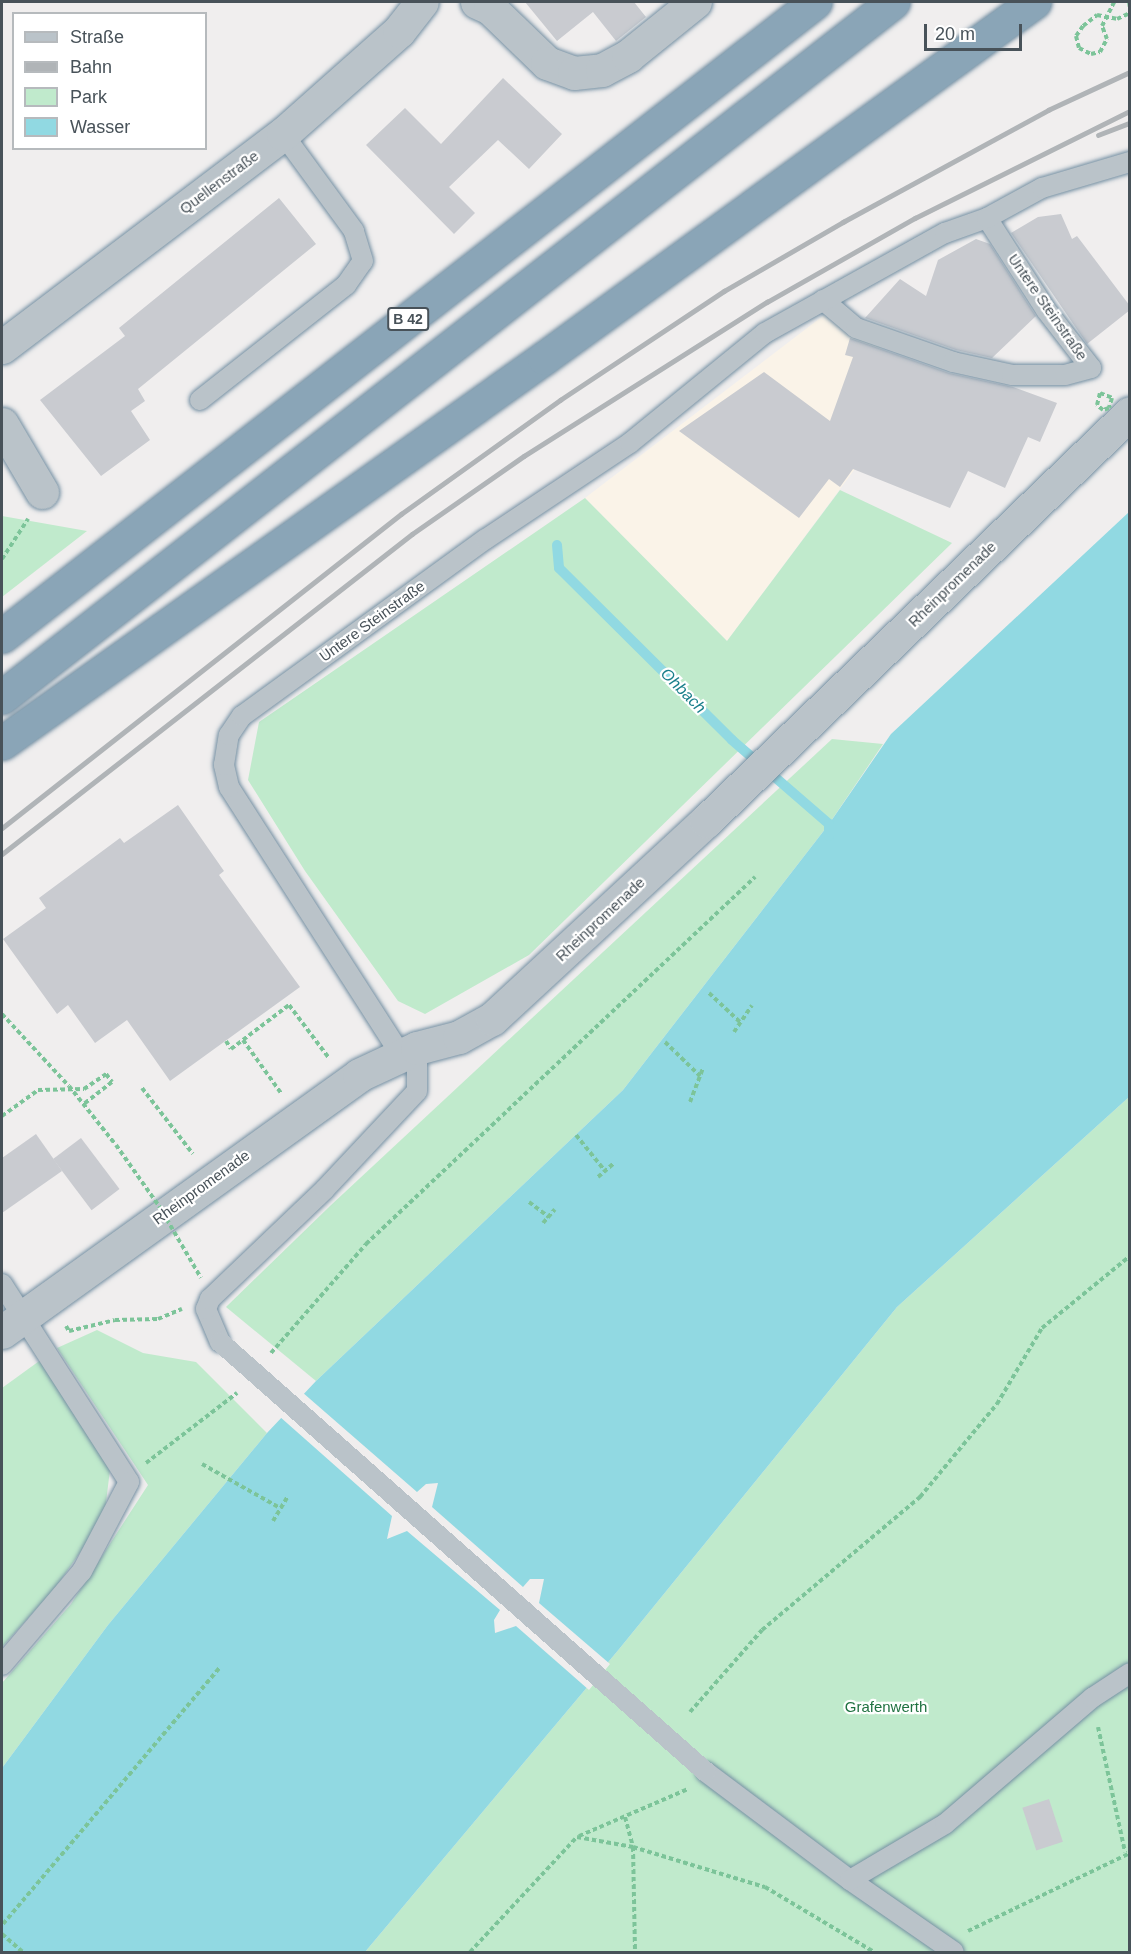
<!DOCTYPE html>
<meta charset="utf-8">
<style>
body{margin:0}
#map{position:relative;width:1131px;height:1954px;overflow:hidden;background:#f0eeee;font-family:Helvetica,sans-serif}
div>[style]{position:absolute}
.commercial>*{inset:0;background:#faf3e8}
.green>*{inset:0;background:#c0eacc}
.water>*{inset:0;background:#91d9e2}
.pier>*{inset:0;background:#f0eeee}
.stream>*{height:10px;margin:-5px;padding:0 5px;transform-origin:5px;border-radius:5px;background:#91d9e2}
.building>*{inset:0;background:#c9cbd0;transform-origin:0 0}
.path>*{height:4px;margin-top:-2px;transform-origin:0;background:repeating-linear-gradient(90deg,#7cc499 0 4.5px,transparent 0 7.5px)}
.roads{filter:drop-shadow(0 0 2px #7590a3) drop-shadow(0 0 2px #7590a3)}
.lane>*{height:20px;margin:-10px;padding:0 10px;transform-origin:10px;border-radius:10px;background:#bac3c9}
.street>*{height:33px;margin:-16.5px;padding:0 16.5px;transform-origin:16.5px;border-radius:16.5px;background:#bac3c9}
.highway>*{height:33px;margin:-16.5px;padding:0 16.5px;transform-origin:16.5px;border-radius:16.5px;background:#8aa5b7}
.rail>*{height:4.5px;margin:-2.25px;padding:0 2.25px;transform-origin:2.25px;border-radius:2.25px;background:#b0b4b7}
.path-bridge>*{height:4px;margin-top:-2px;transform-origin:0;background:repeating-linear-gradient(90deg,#7cc499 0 4.5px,transparent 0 7.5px)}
.lane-bridge>*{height:20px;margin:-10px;padding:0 10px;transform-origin:10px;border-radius:10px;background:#bac3c9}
span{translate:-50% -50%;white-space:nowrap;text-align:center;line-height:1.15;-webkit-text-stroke:4.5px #fff;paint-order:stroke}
.shield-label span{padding:2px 4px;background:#fff;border:2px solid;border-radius:4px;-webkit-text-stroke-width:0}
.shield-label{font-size:14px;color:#485259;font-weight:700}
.street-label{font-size:15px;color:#485259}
.park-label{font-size:15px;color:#207241}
.water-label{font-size:16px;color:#1a7f8b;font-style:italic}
.frame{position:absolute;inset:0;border:3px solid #485259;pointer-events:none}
.legend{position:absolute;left:12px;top:12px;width:195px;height:138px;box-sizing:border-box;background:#fff;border:2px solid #b6babd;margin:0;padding:8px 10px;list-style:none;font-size:18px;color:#485259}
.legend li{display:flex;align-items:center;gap:12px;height:30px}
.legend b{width:30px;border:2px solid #b6babd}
.scale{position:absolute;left:924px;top:24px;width:98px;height:27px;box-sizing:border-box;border:3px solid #485259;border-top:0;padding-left:8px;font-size:18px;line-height:21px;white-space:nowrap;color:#485259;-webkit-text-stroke:4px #fff;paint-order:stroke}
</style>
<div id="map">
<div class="commercial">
<i style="clip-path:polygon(828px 312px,888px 333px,849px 441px,869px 450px,727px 641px,585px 498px)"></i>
</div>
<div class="green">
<i style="clip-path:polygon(840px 490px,952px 543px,529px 955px,425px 1014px,398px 1001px,305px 871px,248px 780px,259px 722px,585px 498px,727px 641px)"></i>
<i style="clip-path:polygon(2px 516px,87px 531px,2px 597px)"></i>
<i style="clip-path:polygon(832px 739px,883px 744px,829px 824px,623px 1090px,316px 1381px,226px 1307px,330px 1206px)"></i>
<i style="clip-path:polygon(1129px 1097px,1129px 1952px,365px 1952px,620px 1648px,897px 1307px)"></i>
<i style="clip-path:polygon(97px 1330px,143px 1353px,196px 1362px,267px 1433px,108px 1625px,2px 1768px,2px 1683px,71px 1604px,148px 1485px,57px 1348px)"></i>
<i style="clip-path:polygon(42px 1359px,110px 1470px,104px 1518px,56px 1587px,2px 1647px,2px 1388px)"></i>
</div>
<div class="water">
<i style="clip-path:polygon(1129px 512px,1129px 1097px,897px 1307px,620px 1648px,365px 1952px,2px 1952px,2px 1768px,108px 1625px,267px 1433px,316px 1381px,623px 1090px,829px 824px,891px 734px)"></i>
</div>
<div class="pier">
<i style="clip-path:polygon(302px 1392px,417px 1492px,426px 1484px,438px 1483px,432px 1507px,523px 1587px,530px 1579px,544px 1579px,539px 1603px,610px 1664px,589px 1690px,516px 1626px,495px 1633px,494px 1620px,500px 1610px,407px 1531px,387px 1539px,392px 1516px,279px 1416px)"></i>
</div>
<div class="stream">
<i style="left:557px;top:545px;width:23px;rotate:85deg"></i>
<i style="left:559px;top:568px;width:244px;rotate:44.8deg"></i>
<i style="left:732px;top:740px;width:128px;rotate:40.9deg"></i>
<i style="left:829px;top:824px;width:12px;rotate:90deg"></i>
</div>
<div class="building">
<i style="clip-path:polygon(525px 2px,634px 2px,646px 17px,616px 41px,593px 12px,557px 41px)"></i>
<i style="clip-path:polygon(503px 78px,562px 134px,529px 169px,498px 140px,449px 187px,475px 213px,454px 234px,366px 145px,405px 108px,441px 144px)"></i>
<i style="clip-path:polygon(279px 198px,316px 244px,138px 389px,145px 401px,131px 411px,150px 440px,101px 476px,40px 400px,125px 336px,119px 328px)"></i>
<i style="clip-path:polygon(1061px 214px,1072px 239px,1077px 236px,1130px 306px,1130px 310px,1087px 344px,1011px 233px,1038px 217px)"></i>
<i style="clip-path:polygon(976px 239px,990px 244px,1036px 316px,992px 358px,956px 350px,865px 318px,900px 279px,926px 296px,938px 260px)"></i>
<i style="clip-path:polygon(850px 338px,949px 373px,1013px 387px,1057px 403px,1040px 442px,1028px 437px,1005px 488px,968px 471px,950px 508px,853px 469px,840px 487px,829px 479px,799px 518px,679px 431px,764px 372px,830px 421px,853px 357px,845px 355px)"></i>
<i style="clip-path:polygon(178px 805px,224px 871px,219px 875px,300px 987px,170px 1081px,127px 1020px,95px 1043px,68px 1005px,57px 1014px,3px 939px,46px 908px,39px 898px,120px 838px,124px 843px)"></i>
<i style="clip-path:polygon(36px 1134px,62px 1171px,2px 1213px,2px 1158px)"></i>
<i style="left:81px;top:1138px;width:64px;height:35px;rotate:53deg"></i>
<i style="left:1049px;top:1799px;width:45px;height:28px;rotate:72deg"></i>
</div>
<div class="path">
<i style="left:1129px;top:2px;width:6px;rotate:81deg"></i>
<i style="left:1083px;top:26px;width:12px;rotate:125deg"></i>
<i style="left:1076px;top:36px;width:12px;rotate:76deg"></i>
<i style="left:1079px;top:48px;width:13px;rotate:27deg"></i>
<i style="left:1091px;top:54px;width:9px;rotate:-13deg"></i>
<i style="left:1100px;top:52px;width:15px;rotate:-62deg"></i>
<i style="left:1107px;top:39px;width:14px;rotate:-111deg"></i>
<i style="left:1102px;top:26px;width:27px;rotate:-63deg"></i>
<i style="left:2px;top:559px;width:48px;rotate:-57deg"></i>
<i style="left:709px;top:993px;width:42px;rotate:43.1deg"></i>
<i style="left:734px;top:1032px;width:32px;rotate:-56deg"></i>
<i style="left:243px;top:1040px;width:65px;rotate:54.4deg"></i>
<i style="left:226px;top:1041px;width:9px;rotate:58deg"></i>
<i style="left:231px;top:1049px;width:73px;rotate:-37.2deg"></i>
<i style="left:289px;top:1005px;width:66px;rotate:53deg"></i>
<i style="left:665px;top:1042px;width:49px;rotate:44.2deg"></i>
<i style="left:142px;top:1088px;width:83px;rotate:52.3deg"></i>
<i style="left:690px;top:1102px;width:36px;rotate:-69deg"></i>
<i style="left:2px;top:1116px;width:44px;rotate:-35.8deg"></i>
<i style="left:38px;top:1090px;width:46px;rotate:-1.2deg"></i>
<i style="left:84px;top:1089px;width:27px;rotate:-34deg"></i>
<i style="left:106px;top:1074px;width:10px;rotate:53deg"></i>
<i style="left:112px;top:1082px;width:36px;rotate:142deg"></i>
<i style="left:576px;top:1135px;width:46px;rotate:51.1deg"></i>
<i style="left:598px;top:1177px;width:20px;rotate:-41deg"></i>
<i style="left:529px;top:1202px;width:25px;rotate:37deg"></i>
<i style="left:543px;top:1223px;width:18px;rotate:-49deg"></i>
<i style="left:66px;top:1326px;width:6px;rotate:59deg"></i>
<i style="left:69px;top:1331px;width:47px;rotate:-13.4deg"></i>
<i style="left:115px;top:1320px;width:43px;rotate:-1.3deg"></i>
<i style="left:158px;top:1319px;width:26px;rotate:-23deg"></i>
<i style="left:271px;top:1353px;width:145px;rotate:-48.9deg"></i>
<i style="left:366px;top:1244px;width:535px;rotate:-43.33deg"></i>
<i style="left:146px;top:1463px;width:115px;rotate:-37.6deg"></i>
<i style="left:202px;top:1464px;width:90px;rotate:29.4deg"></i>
<i style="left:273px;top:1521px;width:29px;rotate:-59deg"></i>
<i style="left:690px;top:1712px;width:109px;rotate:-48.7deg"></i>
<i style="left:762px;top:1630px;width:207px;rotate:-40.1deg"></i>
<i style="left:920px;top:1497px;width:121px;rotate:-50.4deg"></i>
<i style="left:997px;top:1404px;width:88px;rotate:-59.4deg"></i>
<i style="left:1042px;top:1328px;width:114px;rotate:-39.3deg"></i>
<i style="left:1098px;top:1727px;width:128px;rotate:77.8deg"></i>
<i style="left:625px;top:1817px;width:31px;rotate:75deg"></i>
<i style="left:633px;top:1847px;width:105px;rotate:88.9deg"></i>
<i style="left:579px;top:1836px;width:119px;rotate:-23.3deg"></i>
<i style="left:3px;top:1924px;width:336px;rotate:-49.8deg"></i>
<i style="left:968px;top:1931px;width:180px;rotate:-25.7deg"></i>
<i style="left:2px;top:1934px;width:28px;rotate:41deg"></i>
<i style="left:470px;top:1952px;width:157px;rotate:-47.1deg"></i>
<i style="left:577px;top:1837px;width:57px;rotate:10.1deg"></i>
<i style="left:633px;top:1847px;width:138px;rotate:16.9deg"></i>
<i style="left:765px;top:1887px;width:127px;rotate:30.8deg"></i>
</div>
<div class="roads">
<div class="lane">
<i style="left:823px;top:300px;width:43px;rotate:40.3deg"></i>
<i style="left:856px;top:328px;width:103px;rotate:19.3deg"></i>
<i style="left:953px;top:362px;width:60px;rotate:12.4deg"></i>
<i style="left:1012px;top:375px;width:53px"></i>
<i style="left:1065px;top:375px;width:27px;rotate:-15deg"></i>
<i style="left:1091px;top:368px;width:73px;rotate:-127.8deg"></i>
<i style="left:1046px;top:310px;width:109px;rotate:-122.7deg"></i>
<i style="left:200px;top:400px;width:186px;rotate:-38.2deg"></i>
<i style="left:346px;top:285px;width:29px;rotate:-55deg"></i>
<i style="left:363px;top:261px;width:31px;rotate:-107deg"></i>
<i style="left:354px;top:231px;width:120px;rotate:-126.2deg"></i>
<i style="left:401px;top:1055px;width:318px;rotate:-122.7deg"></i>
<i style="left:229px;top:787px;width:23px;rotate:-103deg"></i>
<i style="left:224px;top:765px;width:30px;rotate:-81deg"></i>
<i style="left:229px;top:735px;width:23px;rotate:-56deg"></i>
<i style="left:242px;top:716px;width:301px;rotate:-36deg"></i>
<i style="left:486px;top:539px;width:173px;rotate:-33.7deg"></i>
<i style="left:630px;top:443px;width:174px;rotate:-39.2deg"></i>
<i style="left:765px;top:333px;width:206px;rotate:-29.1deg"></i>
<i style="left:945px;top:233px;width:45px;rotate:-19.7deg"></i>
<i style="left:987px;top:218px;width:63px;rotate:-28.6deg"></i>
<i style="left:1042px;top:188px;width:92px;rotate:-16.5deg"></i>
<i style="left:2px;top:1284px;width:235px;rotate:57.3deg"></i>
<i style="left:129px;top:1482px;width:101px;rotate:117.8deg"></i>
<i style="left:82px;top:1571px;width:123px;rotate:130.4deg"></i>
<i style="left:220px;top:1342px;width:36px;rotate:-113deg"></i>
<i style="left:206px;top:1309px;width:11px;rotate:-68deg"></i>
<i style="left:210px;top:1299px;width:159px;rotate:-43.7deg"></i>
<i style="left:325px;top:1189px;width:134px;rotate:-46.8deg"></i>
<i style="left:417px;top:1091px;width:43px;rotate:-90deg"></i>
<i style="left:706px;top:1772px;width:180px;rotate:36.9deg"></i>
<i style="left:850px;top:1880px;width:126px;rotate:34.7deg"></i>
<i style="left:850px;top:1880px;width:110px;rotate:-30.5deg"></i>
<i style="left:945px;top:1824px;width:194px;rotate:-40.6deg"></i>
<i style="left:1092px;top:1698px;width:45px;rotate:-33.3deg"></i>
</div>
<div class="street">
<i style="left:477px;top:2px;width:14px;rotate:25deg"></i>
<i style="left:490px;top:8px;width:79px;rotate:44deg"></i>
<i style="left:547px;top:63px;width:29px;rotate:20deg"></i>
<i style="left:574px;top:73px;width:28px;rotate:-6deg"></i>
<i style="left:602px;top:70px;width:30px;rotate:-28deg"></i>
<i style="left:628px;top:56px;width:86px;rotate:-38.9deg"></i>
<i style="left:2px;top:347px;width:353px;rotate:-37.2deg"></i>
<i style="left:283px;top:134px;width:155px;rotate:-41.6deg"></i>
<i style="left:399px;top:31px;width:37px;rotate:-52deg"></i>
<i style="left:2px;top:424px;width:79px;rotate:59.5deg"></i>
<i style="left:2px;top:1332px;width:440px;rotate:-35.7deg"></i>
<i style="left:359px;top:1075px;width:64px;rotate:-25deg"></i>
<i style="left:417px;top:1048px;width:43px;rotate:-14.7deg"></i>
<i style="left:459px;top:1037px;width:38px;rotate:-29deg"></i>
<i style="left:492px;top:1019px;width:292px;rotate:-42.8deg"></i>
<i style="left:706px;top:821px;width:588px;rotate:-43.9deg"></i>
</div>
<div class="highway">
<i style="left:2px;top:636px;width:1031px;rotate:-37.95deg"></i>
<i style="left:2px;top:697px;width:1130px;rotate:-37.96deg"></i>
<i style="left:2px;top:743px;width:665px;rotate:-35.39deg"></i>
<i style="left:544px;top:358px;width:606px;rotate:-36deg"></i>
</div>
</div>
<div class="rail">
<i style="left:1098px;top:135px;width:34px;rotate:-21deg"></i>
<i style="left:2px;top:828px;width:508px;rotate:-38.2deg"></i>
<i style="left:401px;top:514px;width:196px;rotate:-35.6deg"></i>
<i style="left:560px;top:400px;width:197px;rotate:-33.6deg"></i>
<i style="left:724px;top:291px;width:138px;rotate:-30.1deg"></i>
<i style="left:843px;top:222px;width:234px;rotate:-28.6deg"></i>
<i style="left:1048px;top:110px;width:90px;rotate:-24.9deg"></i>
<i style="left:2px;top:854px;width:520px;rotate:-37.97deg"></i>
<i style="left:412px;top:534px;width:136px;rotate:-34.9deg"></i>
<i style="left:524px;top:456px;width:288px;rotate:-32.4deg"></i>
<i style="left:767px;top:302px;width:170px;rotate:-29.6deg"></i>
<i style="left:915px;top:218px;width:240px;rotate:-26.5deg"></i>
</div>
<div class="path-bridge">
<i style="left:1083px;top:26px;width:18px;rotate:-38deg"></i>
<i style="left:1097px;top:15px;width:20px;rotate:11deg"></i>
<i style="left:1117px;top:19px;width:14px;rotate:-25deg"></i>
<i style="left:1112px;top:398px;width:10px;rotate:107deg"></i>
<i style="left:1109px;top:408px;width:6px;rotate:162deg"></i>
<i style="left:1103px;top:410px;width:8px;rotate:-140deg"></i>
<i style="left:1097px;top:405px;width:12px;rotate:-76deg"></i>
<i style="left:1100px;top:393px;width:14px;rotate:21deg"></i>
<i style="left:2px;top:1014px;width:98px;rotate:47.1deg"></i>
<i style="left:69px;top:1086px;width:75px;rotate:51.5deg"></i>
<i style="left:116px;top:1145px;width:75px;rotate:54.8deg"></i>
<i style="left:159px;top:1206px;width:83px;rotate:59.7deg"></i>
</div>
<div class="lane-bridge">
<i style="left:220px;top:1342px;width:649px;rotate:41.5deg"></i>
</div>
<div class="shield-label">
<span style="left:408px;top:319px">B 42</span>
</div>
<div class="street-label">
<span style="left:219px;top:182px;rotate:-37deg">Quellenstraße</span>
<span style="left:1048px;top:307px;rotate:55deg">Untere Steinstraße</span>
<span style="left:952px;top:584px;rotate:-44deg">Rheinpromenade</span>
<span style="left:372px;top:621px;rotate:-36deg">Untere Steinstraße</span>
<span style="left:600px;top:919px;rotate:-43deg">Rheinpromenade</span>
<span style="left:201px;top:1187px;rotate:-36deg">Rheinpromenade</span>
</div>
<div class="park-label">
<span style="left:886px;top:1707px">Grafenwerth</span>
</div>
<div class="water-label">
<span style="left:683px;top:691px;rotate:45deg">Ohbach</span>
</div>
<div class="frame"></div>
<ul class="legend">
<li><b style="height:8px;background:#bac3c9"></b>Straße</li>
<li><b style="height:8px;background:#b0b4b7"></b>Bahn</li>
<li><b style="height:16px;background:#c0eacc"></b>Park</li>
<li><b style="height:16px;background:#91d9e2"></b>Wasser</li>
</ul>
<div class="scale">20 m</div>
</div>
